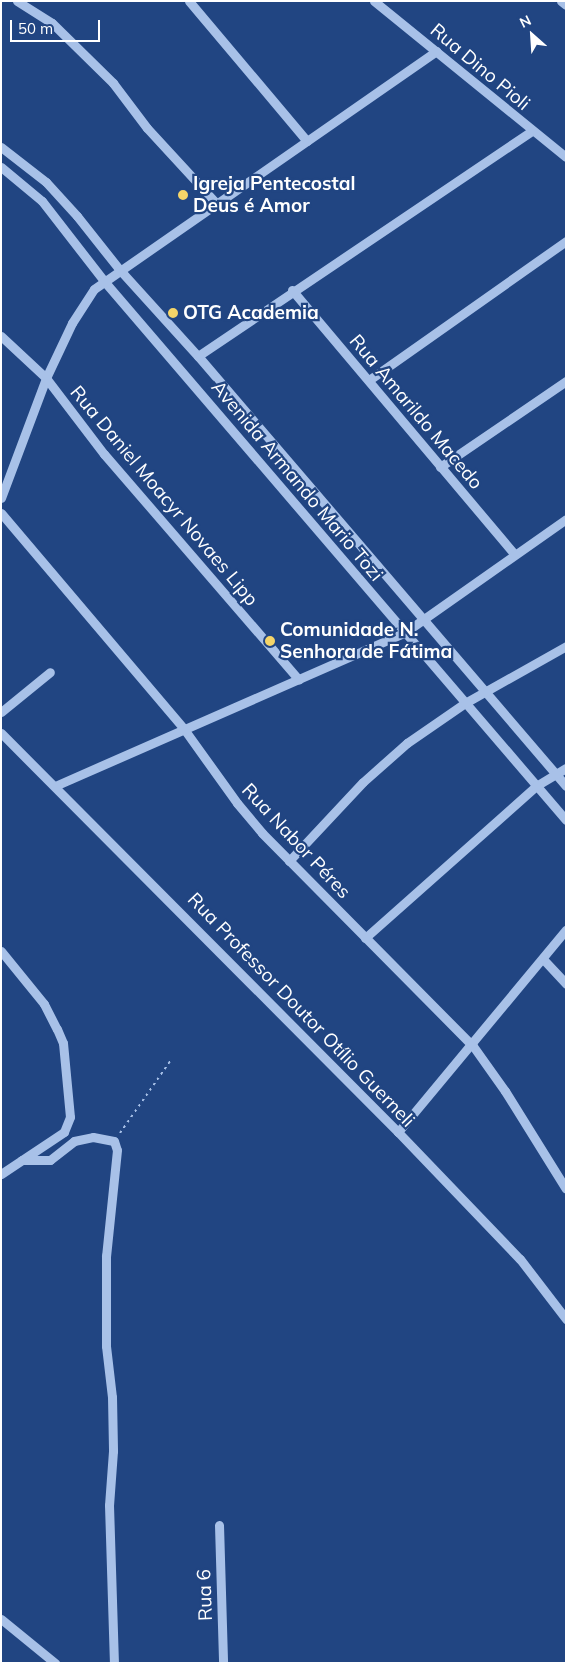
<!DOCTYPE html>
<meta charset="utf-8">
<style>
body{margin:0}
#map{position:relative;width:567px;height:1664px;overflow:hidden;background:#214582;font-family:Mulish,sans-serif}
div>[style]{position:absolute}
.path>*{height:2px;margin-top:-1px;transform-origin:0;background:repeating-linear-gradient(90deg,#a8c1e8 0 2.5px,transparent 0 6.5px)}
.minor>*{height:9px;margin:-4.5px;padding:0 4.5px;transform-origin:4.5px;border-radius:4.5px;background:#a8c1e8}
.dots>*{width:14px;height:14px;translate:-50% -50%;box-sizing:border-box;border:2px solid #214582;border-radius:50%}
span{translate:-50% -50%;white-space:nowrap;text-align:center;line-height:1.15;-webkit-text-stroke:4.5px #214582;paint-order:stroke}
.street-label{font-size:19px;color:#fff}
.poi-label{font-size:19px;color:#fff;font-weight:700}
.left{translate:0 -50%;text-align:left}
.frame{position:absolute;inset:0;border:2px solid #fff;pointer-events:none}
.north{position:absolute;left:507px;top:10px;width:50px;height:50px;-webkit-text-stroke:4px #214582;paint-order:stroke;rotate:334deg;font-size:14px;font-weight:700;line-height:20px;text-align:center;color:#fff}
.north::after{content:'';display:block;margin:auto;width:18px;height:22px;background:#fff;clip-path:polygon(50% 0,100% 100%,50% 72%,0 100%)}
.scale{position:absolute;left:10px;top:20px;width:90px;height:22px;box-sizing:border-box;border:2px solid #fff;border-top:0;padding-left:6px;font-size:15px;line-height:18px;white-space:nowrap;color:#fff;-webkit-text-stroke:4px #214582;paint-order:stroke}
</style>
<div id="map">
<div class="path">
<i style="left:120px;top:1133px;width:89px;rotate:-55.1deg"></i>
</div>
<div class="minor">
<i style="left:17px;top:1px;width:41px;rotate:32.2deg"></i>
<i style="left:52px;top:23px;width:86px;rotate:44.5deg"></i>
<i style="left:113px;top:83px;width:56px;rotate:52.9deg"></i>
<i style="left:147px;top:128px;width:103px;rotate:47.4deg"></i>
<i style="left:189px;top:1px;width:183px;rotate:49.9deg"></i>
<i style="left:374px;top:1px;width:247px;rotate:39.1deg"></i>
<i style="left:561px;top:1px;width:6px;rotate:39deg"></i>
<i style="left:1px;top:147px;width:57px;rotate:37.9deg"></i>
<i style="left:46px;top:182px;width:46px;rotate:47.6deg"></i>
<i style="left:77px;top:216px;width:68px;rotate:51.6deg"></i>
<i style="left:119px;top:269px;width:118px;rotate:47.8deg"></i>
<i style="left:198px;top:356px;width:566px;rotate:49.44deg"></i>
<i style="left:1px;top:167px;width:53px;rotate:39.7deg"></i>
<i style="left:42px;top:201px;width:101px;rotate:52.2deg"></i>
<i style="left:104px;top:281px;width:710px;rotate:49.4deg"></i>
<i style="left:292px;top:290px;width:345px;rotate:49.9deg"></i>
<i style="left:1px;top:336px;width:62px;rotate:43deg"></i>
<i style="left:46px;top:378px;width:96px;rotate:52.7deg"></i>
<i style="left:104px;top:454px;width:298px;rotate:49.2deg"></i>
<i style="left:198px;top:356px;width:403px;rotate:-34deg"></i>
<i style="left:369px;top:380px;width:241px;rotate:-35.2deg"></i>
<i style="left:440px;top:467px;width:153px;rotate:-34.3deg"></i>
<i style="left:1px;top:498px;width:128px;rotate:-69.4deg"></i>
<i style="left:46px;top:378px;width:61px;rotate:-64.7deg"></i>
<i style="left:72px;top:323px;width:40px;rotate:-57.1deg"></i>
<i style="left:94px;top:289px;width:417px;rotate:-34.8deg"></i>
<i style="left:1px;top:513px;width:283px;rotate:49.7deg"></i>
<i style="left:184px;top:729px;width:91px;rotate:54.4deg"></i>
<i style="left:237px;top:803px;width:39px;rotate:50deg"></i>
<i style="left:262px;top:833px;width:300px;rotate:45.3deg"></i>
<i style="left:473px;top:1046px;width:55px;rotate:54.6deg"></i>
<i style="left:505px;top:1091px;width:115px;rotate:58.1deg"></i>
<i style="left:1px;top:712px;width:63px;rotate:-39.2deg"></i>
<i style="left:1px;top:733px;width:563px;rotate:45.14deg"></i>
<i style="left:398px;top:1132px;width:176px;rotate:46.2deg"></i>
<i style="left:520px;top:1259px;width:76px;rotate:52.5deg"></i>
<i style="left:55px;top:786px;width:381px;rotate:-23.7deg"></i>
<i style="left:404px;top:633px;width:198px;rotate:-35.1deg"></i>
<i style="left:289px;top:861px;width:108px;rotate:-46.9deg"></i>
<i style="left:363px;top:782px;width:59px;rotate:-41.6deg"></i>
<i style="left:407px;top:743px;width:70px;rotate:-34.6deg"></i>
<i style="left:465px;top:703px;width:116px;rotate:-29.4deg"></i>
<i style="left:365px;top:938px;width:229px;rotate:-41.6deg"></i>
<i style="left:536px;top:786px;width:35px;rotate:-31deg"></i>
<i style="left:1px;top:951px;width:68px;rotate:50.9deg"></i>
<i style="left:44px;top:1004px;width:28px;rotate:63deg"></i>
<i style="left:57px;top:1029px;width:15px;rotate:67deg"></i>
<i style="left:63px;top:1043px;width:74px;rotate:84.6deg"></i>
<i style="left:70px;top:1117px;width:16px;rotate:112deg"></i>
<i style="left:64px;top:1132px;width:76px;rotate:146.3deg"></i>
<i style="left:543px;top:959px;width:34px;rotate:47deg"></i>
<i style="left:398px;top:1132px;width:263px;rotate:-50.3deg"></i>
<i style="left:22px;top:1160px;width:28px"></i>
<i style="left:50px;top:1160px;width:31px;rotate:-38deg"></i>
<i style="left:74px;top:1141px;width:19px;rotate:-12deg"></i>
<i style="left:93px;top:1137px;width:21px;rotate:11deg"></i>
<i style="left:114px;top:1141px;width:9px;rotate:72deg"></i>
<i style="left:117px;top:1150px;width:107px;rotate:95.9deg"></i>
<i style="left:106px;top:1256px;width:90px;rotate:90deg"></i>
<i style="left:106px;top:1346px;width:51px;rotate:83.3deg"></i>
<i style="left:112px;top:1397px;width:54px;rotate:88.9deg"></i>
<i style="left:113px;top:1451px;width:54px;rotate:94.2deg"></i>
<i style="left:109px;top:1505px;width:158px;rotate:88.2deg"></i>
<i style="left:219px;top:1525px;width:138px;rotate:88.3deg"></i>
<i style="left:1px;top:1619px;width:70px;rotate:39.2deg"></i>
</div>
<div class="dots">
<i style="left:183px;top:195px;background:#f5d569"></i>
<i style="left:173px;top:313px;background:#f5d569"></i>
<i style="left:270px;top:641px;background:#f5d569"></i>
</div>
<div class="street-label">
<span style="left:480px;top:67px;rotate:40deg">Rua Dino Pioli</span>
<span style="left:416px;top:412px;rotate:50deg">Rua Amarildo Macedo</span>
<span style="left:297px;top:481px;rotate:50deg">Avenida Armando Mario Tozi</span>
<span style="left:164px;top:496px;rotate:50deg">Rua Daniel Moacyr Novaes Lipp</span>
<span style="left:296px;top:841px;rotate:47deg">Rua Nabor Péres</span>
<span style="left:301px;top:1010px;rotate:46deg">Rua Professor Doutor Otílio Guerneli</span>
<span style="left:205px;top:1595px;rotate:-92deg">Rua 6</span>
</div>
<div class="poi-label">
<span class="left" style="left:193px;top:195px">Igreja Pentecostal<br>Deus é Amor</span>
<span class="left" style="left:183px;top:313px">OTG Academia</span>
<span class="left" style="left:280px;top:641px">Comunidade N.<br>Senhora de Fátima</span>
</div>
<div class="frame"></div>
<div class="north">N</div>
<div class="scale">50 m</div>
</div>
